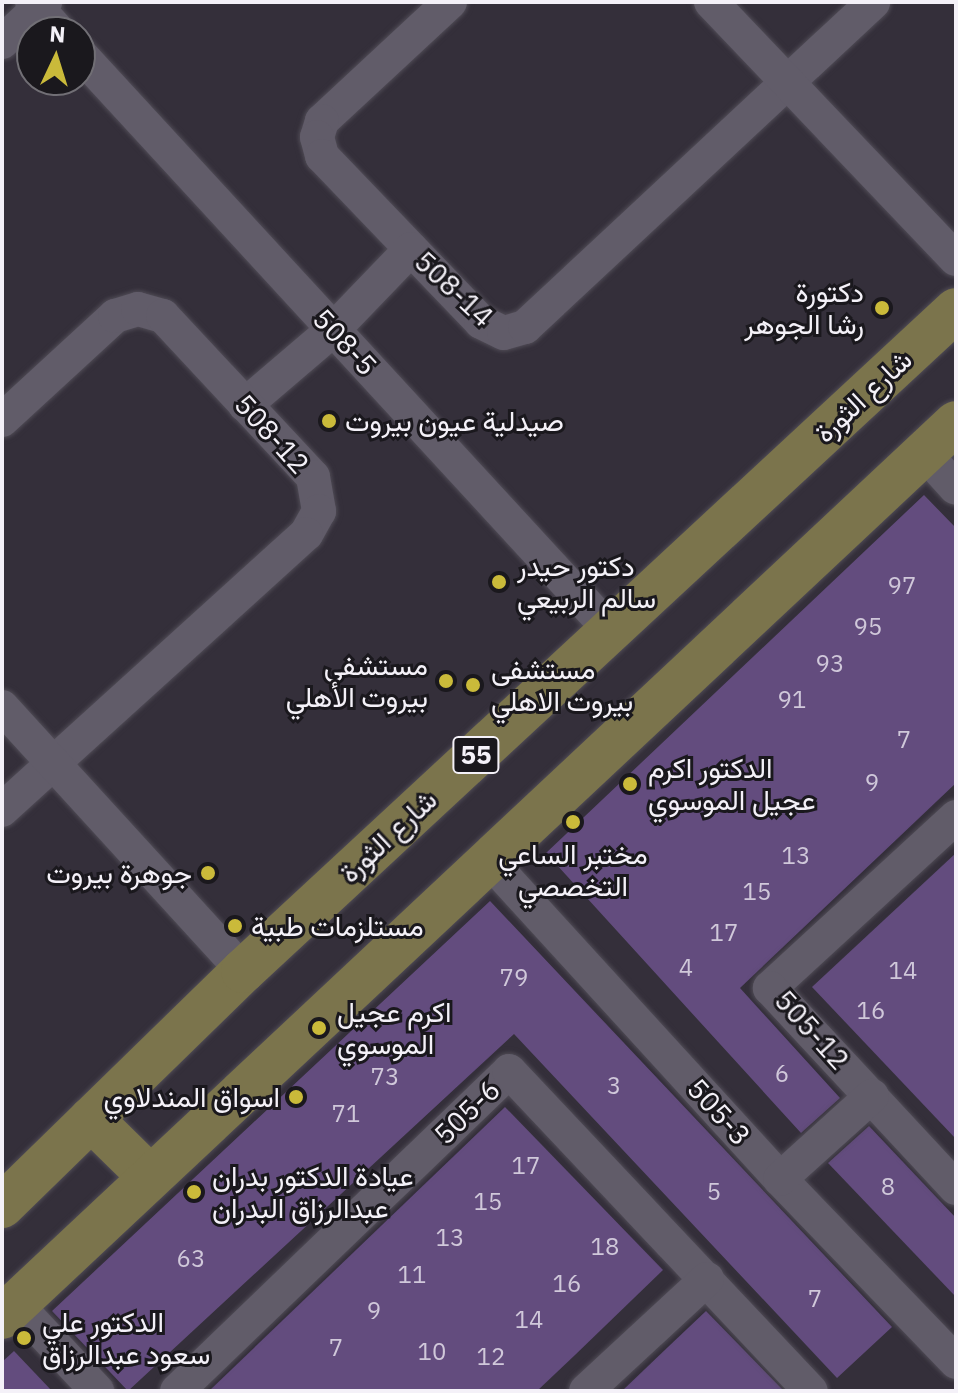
<!DOCTYPE html>
<meta charset="utf-8">
<style>
body{margin:0}
#map{position:relative;width:958px;height:1393px;overflow:hidden;background:#342f3a;font-family:"IBM Plex Sans",Vazirmatn,sans-serif}
div>[style]{position:absolute}
.building>*{inset:0;background:#634c7e}
.roads{filter:drop-shadow(0 0 2px #4f4b55) drop-shadow(0 0 2px #4f4b55)}
.minor>*{height:34px;margin:-17px;padding:0 17px;transform-origin:17px;border-radius:17px;background:#615c69}
.major>*{height:44px;margin:-22px;padding:0 22px;transform-origin:22px;border-radius:22px;background:#7b744c}
.dots>*{width:22px;height:22px;translate:-50% -50%;box-sizing:border-box;border:4px solid #1a181d;border-radius:50%}
span{translate:-50% -50%;white-space:nowrap;text-align:center;line-height:1.15;-webkit-text-stroke:6px #1a181d;paint-order:stroke}
.number-label{font-size:24px;color:#d0c8da}
.number-label span{-webkit-text-stroke-width:0}
.shield-label span{padding:2px 6px;background:#1a181d;border:2px solid;border-radius:6px;-webkit-text-stroke-width:0}
.shield-label{font-size:26px;color:#f4f1f8;font-weight:700}
.street-label{font-size:28px;color:#f4f1f8}
.poi-label{font-size:28px;color:#f4f1f8}
.right{translate:-100% -50%;text-align:right}
.left{translate:0 -50%;text-align:left}
.frame{position:absolute;inset:0;border:4px solid #f4f1f8;pointer-events:none}
.north{position:absolute;left:16px;top:16px;width:80px;height:80px;box-sizing:border-box;background:#1a181d;border:2px solid #716f75;border-radius:50%;rotate:4deg;font-size:22px;font-weight:700;line-height:32px;text-align:center;color:#f4f1f8}
.north::after{content:'';display:block;margin:auto;width:28px;height:36px;background:#caba3a;clip-path:polygon(50% 0,100% 100%,50% 72%,0 100%)}
</style>
<div id="map">
<div class="building">
<i style="clip-path:polygon(924px 495px,956px 528px,956px 783px,740px 988px,840px 1098px,801px 1133px,546px 853px)"></i>
<i style="clip-path:polygon(956px 853px,956px 1139px,812px 987px)"></i>
<i style="clip-path:polygon(490px 901px,892px 1327px,837px 1378px,514px 1034px,128px 1391px,52px 1311px)"></i>
<i style="clip-path:polygon(505px 1107px,663px 1270px,575px 1355px,537px 1391px,209px 1391px)"></i>
<i style="clip-path:polygon(869px 1126px,956px 1218px,956px 1297px,828px 1163px)"></i>
<i style="clip-path:polygon(706px 1311px,784px 1391px,622px 1391px,668px 1347px)"></i>
<i style="clip-path:polygon(14px 1351px,52px 1391px,2px 1391px,2px 1362px)"></i>
</div>
<div class="roads">
<div class="minor">
<i style="left:32px;top:2px;width:40px;rotate:48deg"></i>
<i style="left:450px;top:2px;width:175px;rotate:137.1deg"></i>
<i style="left:322px;top:121px;width:17px;rotate:107deg"></i>
<i style="left:317px;top:137px;width:20px;rotate:75deg"></i>
<i style="left:322px;top:156px;width:230px;rotate:46.2deg"></i>
<i style="left:481px;top:322px;width:25px;rotate:26deg"></i>
<i style="left:504px;top:333px;width:22px;rotate:-16deg"></i>
<i style="left:525px;top:327px;width:476px;rotate:-43deg"></i>
<i style="left:711px;top:2px;width:355px;rotate:46.4deg"></i>
<i style="left:2px;top:42px;width:59px;rotate:-42.9deg"></i>
<i style="left:80px;top:54px;width:783px;rotate:47.38deg"></i>
<i style="left:245px;top:405px;width:117px;rotate:-40.5deg"></i>
<i style="left:334px;top:329px;width:111px;rotate:-46.1deg"></i>
<i style="left:2px;top:420px;width:154px;rotate:-42.6deg"></i>
<i style="left:115px;top:316px;width:24px;rotate:-17deg"></i>
<i style="left:138px;top:309px;width:26px;rotate:16deg"></i>
<i style="left:163px;top:316px;width:220px;rotate:47deg"></i>
<i style="left:313px;top:477px;width:35px;rotate:80deg"></i>
<i style="left:319px;top:511px;width:26px;rotate:119deg"></i>
<i style="left:306px;top:534px;width:411px;rotate:137.8deg"></i>
<i style="left:924px;top:453px;width:47px;rotate:47.6deg"></i>
<i style="left:2px;top:707px;width:357px;rotate:47.6deg"></i>
<i style="left:956px;top:817px;width:253px;rotate:137.4deg"></i>
<i style="left:770px;top:988px;width:273px;rotate:47.1deg"></i>
<i style="left:487px;top:858px;width:435px;rotate:47.6deg"></i>
<i style="left:780px;top:1179px;width:254px;rotate:46.1deg"></i>
<i style="left:780px;top:1179px;width:124px;rotate:-42.1deg"></i>
<i style="left:16px;top:1304px;width:119px;rotate:47deg"></i>
<i style="left:177px;top:1391px;width:461px;rotate:-43.9deg"></i>
<i style="left:509px;top:1071px;width:440px;rotate:46.7deg"></i>
<i style="left:586px;top:1391px;width:165px;rotate:-42.8deg"></i>
</div>
<div class="major">
<i style="left:91px;top:1119px;width:83px;rotate:44.5deg"></i>
<i style="left:2px;top:1206px;width:337px;rotate:-44.3deg"></i>
<i style="left:243px;top:971px;width:972px;rotate:-42.83deg"></i>
<i style="left:2px;top:1317px;width:1307px;rotate:-43.14deg"></i>
</div>
</div>
<div class="dots">
<i style="left:882px;top:308px;background:#caba3a"></i>
<i style="left:329px;top:421px;background:#caba3a"></i>
<i style="left:499px;top:582px;background:#caba3a"></i>
<i style="left:446px;top:681px;background:#caba3a"></i>
<i style="left:473px;top:685px;background:#caba3a"></i>
<i style="left:630px;top:784px;background:#caba3a"></i>
<i style="left:573px;top:822px;background:#caba3a"></i>
<i style="left:208px;top:873px;background:#caba3a"></i>
<i style="left:235px;top:926px;background:#caba3a"></i>
<i style="left:319px;top:1028px;background:#caba3a"></i>
<i style="left:296px;top:1097px;background:#caba3a"></i>
<i style="left:194px;top:1192px;background:#caba3a"></i>
<i style="left:24px;top:1338px;background:#caba3a"></i>
</div>
<div class="number-label">
<span style="left:902px;top:586px">97</span>
<span style="left:868px;top:627px">95</span>
<span style="left:830px;top:664px">93</span>
<span style="left:792px;top:700px">91</span>
<span style="left:904px;top:740px">7</span>
<span style="left:872px;top:783px">9</span>
<span style="left:796px;top:856px">13</span>
<span style="left:757px;top:892px">15</span>
<span style="left:724px;top:933px">17</span>
<span style="left:686px;top:968px">4</span>
<span style="left:903px;top:971px">14</span>
<span style="left:514px;top:978px">79</span>
<span style="left:871px;top:1011px">16</span>
<span style="left:782px;top:1074px">6</span>
<span style="left:385px;top:1077px">73</span>
<span style="left:614px;top:1086px">3</span>
<span style="left:346px;top:1114px">71</span>
<span style="left:526px;top:1166px">17</span>
<span style="left:888px;top:1187px">8</span>
<span style="left:714px;top:1192px">5</span>
<span style="left:488px;top:1202px">15</span>
<span style="left:450px;top:1238px">13</span>
<span style="left:605px;top:1247px">18</span>
<span style="left:191px;top:1259px">63</span>
<span style="left:412px;top:1275px">11</span>
<span style="left:567px;top:1284px">16</span>
<span style="left:815px;top:1299px">7</span>
<span style="left:374px;top:1311px">9</span>
<span style="left:529px;top:1320px">14</span>
<span style="left:336px;top:1348px">7</span>
<span style="left:432px;top:1352px">10</span>
<span style="left:491px;top:1357px">12</span>
</div>
<div class="shield-label">
<span style="left:476px;top:755px">55</span>
</div>
<div class="street-label">
<span style="left:454px;top:289px;rotate:43deg">508-14</span>
<span style="left:345px;top:342px;rotate:47deg">508-5</span>
<span style="left:863px;top:396px;rotate:-43deg">شارع الثورة</span>
<span style="left:272px;top:434px;rotate:48deg">508-12</span>
<span style="left:388px;top:836px;rotate:-43deg">شارع الثورة</span>
<span style="left:812px;top:1030px;rotate:48deg">505-12</span>
<span style="left:467px;top:1112px;rotate:-44deg">505-6</span>
<span style="left:719px;top:1112px;rotate:48deg">505-3</span>
</div>
<div class="poi-label">
<span class="right" style="left:864px;top:308px">دكتورة<br>رشا الجوهر</span>
<span class="left" style="left:345px;top:421px">صيدلية عيون بيروت</span>
<span class="left" style="left:517px;top:582px">دكتور حيدر<br>سالم الربيعي</span>
<span class="right" style="left:428px;top:681px">مستشفى<br>بيروت الأهلي</span>
<span class="left" style="left:491px;top:685px">مستشفى<br>بيروت الاهلي</span>
<span class="left" style="left:648px;top:784px">الدكتور اكرم<br>عجيل الموسوي</span>
<span style="left:573px;top:870px">مختبر الساعي<br>التخصصي</span>
<span class="right" style="left:192px;top:873px">جوهرة بيروت</span>
<span class="left" style="left:251px;top:926px">مستلزمات طبية</span>
<span class="left" style="left:337px;top:1028px">اكرم عجيل<br>الموسوي</span>
<span class="right" style="left:280px;top:1097px">اسواق المندلاوي</span>
<span class="left" style="left:212px;top:1192px">عيادة الدكتور بدران<br>عبدالرزاق البدران</span>
<span class="left" style="left:42px;top:1338px">الدكتور علي<br>سعود عبدالرزاق</span>
</div>
<div class="frame"></div>
<div class="north">N</div>
</div>
